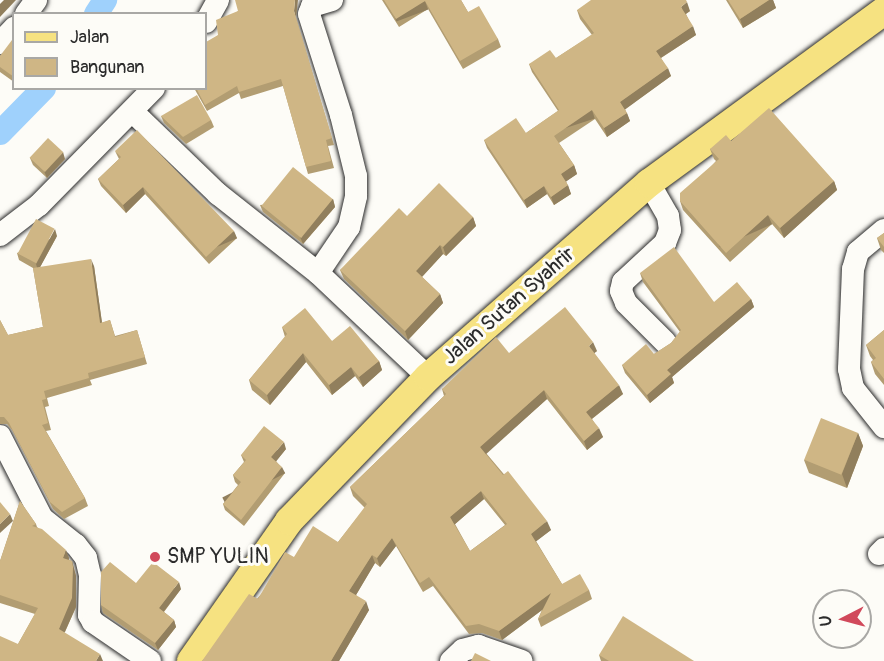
<!DOCTYPE html>
<style>
body{margin:0}
#map{position:relative;width:884px;height:661px;overflow:hidden;background:#fdfcf7;font-family:Pangolin,sans-serif}
div>[style]{position:absolute}
.canal>*{height:24px;margin:-12px;padding:0 12px;transform-origin:12px;border-radius:12px;background:#9fd1fc}
.roads{filter:drop-shadow(0 0 2px #2b2b2b) drop-shadow(0 0 2px #2b2b2b)}
.minor>*{height:22px;margin:-11px;padding:0 11px;transform-origin:11px;border-radius:11px;background:#fdfcf7}
.major>*{height:28px;margin:-14px;padding:0 14px;transform-origin:14px;border-radius:14px;background:#f6e281}
.wall>*{inset:0;background:#b29d72}
.shaded-wall>*{inset:0;background:#917f5d;transform-origin:0 0}
.building>*{inset:0;background:#cfb685;transform-origin:0 0}
.dots>*{width:16px;height:16px;translate:-50% -50%;box-sizing:border-box;border:3px solid #fdfcf7;border-radius:50%}
span{translate:-50% -50%;white-space:nowrap;text-align:center;line-height:1.15;-webkit-text-stroke:6px #fdfcf7;paint-order:stroke}
.street-label{font-size:21px;color:#2b2b2b}
.poi-label{font-size:21px;color:#2b2b2b}
.left{translate:0 -50%;text-align:left}
.legend{position:absolute;left:12px;top:12px;width:195px;height:78px;box-sizing:border-box;background:#fdfcf7;border:2px solid #a9a8a5;margin:0;padding:8px 10px;list-style:none;font-size:18px;color:#2b2b2b}
.legend li{display:flex;align-items:center;gap:12px;height:30px}
.legend b{width:30px;border:2px solid #a9a8a5}
.north{position:absolute;left:812px;top:589px;width:60px;height:60px;box-sizing:border-box;background:#fdfcf7;border:2px solid #a9a8a5;border-radius:50%;rotate:264deg;font-size:16px;font-weight:700;line-height:24px;text-align:center;color:#2b2b2b}
.north::after{content:'';display:block;margin:auto;width:21px;height:27px;background:#d1495b;clip-path:polygon(50% 0,100% 100%,50% 72%,0 100%)}
</style>
<div id="map">
<div class="canal">
<i style="left:96px;top:14px;width:17px;rotate:-57deg"></i>
<i style="left:0;top:133px;width:63px;rotate:-45.6deg"></i>
</div>
<div class="roads">
<div class="minor">
<i style="left:26px;top:14px;width:17px;rotate:-54deg"></i>
<i style="left:206px;top:22px;width:25px;rotate:-61deg"></i>
<i style="left:0;top:43px;width:21px;rotate:-47deg"></i>
<i style="left:134px;top:113px;width:117px;rotate:44deg"></i>
<i style="left:218px;top:194px;width:127px;rotate:38.3deg"></i>
<i style="left:318px;top:273px;width:151px;rotate:43.4deg"></i>
<i style="left:649px;top:183px;width:38px;rotate:60deg"></i>
<i style="left:668px;top:216px;width:14px;rotate:82deg"></i>
<i style="left:670px;top:230px;width:14px;rotate:111deg"></i>
<i style="left:665px;top:243px;width:57px;rotate:137.1deg"></i>
<i style="left:623px;top:282px;width:9px;rotate:103deg"></i>
<i style="left:621px;top:291px;width:13px;rotate:67deg"></i>
<i style="left:626px;top:303px;width:55px;rotate:45deg"></i>
<i style="left:884px;top:230px;width:34px;rotate:140deg"></i>
<i style="left:858px;top:252px;width:18px;rotate:106deg"></i>
<i style="left:853px;top:269px;width:100px;rotate:92.3deg"></i>
<i style="left:849px;top:369px;width:19px;rotate:78deg"></i>
<i style="left:853px;top:388px;width:50px;rotate:51.5deg"></i>
<i style="left:0;top:235px;width:49px;rotate:-37.6deg"></i>
<i style="left:39px;top:205px;width:164px;rotate:-45.5deg"></i>
<i style="left:318px;top:273px;width:55px;rotate:-56deg"></i>
<i style="left:349px;top:227px;width:32px;rotate:-77deg"></i>
<i style="left:356px;top:196px;width:20px;rotate:-90deg"></i>
<i style="left:356px;top:176px;width:63px;rotate:-103.8deg"></i>
<i style="left:341px;top:115px;width:106px;rotate:-107.6deg"></i>
<i style="left:309px;top:14px;width:9px;rotate:-69deg"></i>
<i style="left:312px;top:6px;width:21px;rotate:-17deg"></i>
<i style="left:0;top:436px;width:92px;rotate:62.9deg"></i>
<i style="left:42px;top:518px;width:43px;rotate:38.5deg"></i>
<i style="left:76px;top:545px;width:16px;rotate:52deg"></i>
<i style="left:86px;top:558px;width:17px;rotate:77deg"></i>
<i style="left:90px;top:575px;width:40px;rotate:91.4deg"></i>
<i style="left:89px;top:615px;width:8px;rotate:60deg"></i>
<i style="left:93px;top:622px;width:69px;rotate:34.4deg"></i>
<i style="left:879px;top:554px;width:7px;rotate:-45deg"></i>
<i style="left:451px;top:661px;width:16px;rotate:-43deg"></i>
<i style="left:463px;top:650px;width:16px;rotate:-15deg"></i>
<i style="left:478px;top:646px;width:46px;rotate:18.8deg"></i>
</div>
<div class="major">
<i style="left:191px;top:661px;width:171px;rotate:-55deg"></i>
<i style="left:289px;top:521px;width:200px;rotate:-46deg"></i>
<i style="left:428px;top:377px;width:294px;rotate:-41.3deg"></i>
<i style="left:649px;top:183px;width:291px;rotate:-36.2deg"></i>
</div>
</div>
<div class="wall">
<i style="clip-path:polygon(382px 0,461px 0,468px 12px,498px 39px,501px 47px,463px 69px,428px 9px,399px 27px)"></i>
<i style="clip-path:polygon(726px 0,773px 0,776px 8px,743px 28px)"></i>
<i style="clip-path:polygon(577px 10px,690px 11px,686px 14px,696px 35px,661px 58px,671px 76px,625px 109px,630px 121px,607px 137px,595px 119px,559px 143px,574px 165px,577px 174px,566px 181px,571px 194px,554px 205px,547px 194px,527px 208px,487px 148px,484px 140px,526px 133px,558px 111px,532px 72px,529px 64px,556px 58px,592px 35px,580px 19px)"></i>
<i style="clip-path:polygon(238px 11px,296px 18px,334px 145px,328px 146px,334px 168px,308px 174px,283px 86px,241px 99px,239px 93px,207px 111px,194px 88px,206px 88px,218px 35px)"></i>
<i style="clip-path:polygon(14px 41px,14px 82px,0 72px,0 56px)"></i>
<i style="clip-path:polygon(161px 116px,211px 120px,214px 127px,186px 144px,164px 123px)"></i>
<i style="clip-path:polygon(731px 141px,834px 181px,837px 190px,784px 238px,772px 224px,730px 262px,683px 210px,680px 201px,716px 161px,714px 159px,710px 149px)"></i>
<i style="clip-path:polygon(115px 151px,237px 238px,209px 264px,145px 194px,126px 213px,101px 186px,98px 179px,119px 159px)"></i>
<i style="clip-path:polygon(30px 158px,65px 159px,47px 178px,33px 165px)"></i>
<i style="clip-path:polygon(333px 199px,335px 207px,303px 244px,263px 212px,260px 205px)"></i>
<i style="clip-path:polygon(407px 216px,473px 217px,476px 226px,446px 256px,443px 254px,422px 277px,440px 294px,443px 303px,408px 340px,344px 279px,340px 270px)"></i>
<i style="clip-path:polygon(884px 233px,884px 253px,881px 250px,877px 238px)"></i>
<i style="clip-path:polygon(57px 236px,40px 267px,94px 266px,102px 323px,110px 320px,115px 336px,137px 330px,147px 364px,90px 380px,92px 385px,47px 398px,49px 406px,45px 407px,51px 430px,46px 431px,85px 498px,88px 506px,64px 519px,53px 509px,12px 430px,7px 424px,0 424px,0 320px,8px 335px,43px 327px,33px 268px,19px 260px,17px 253px)"></i>
<i style="clip-path:polygon(640px 273px,714px 302px,751px 299px,754px 307px,672px 377px,674px 383px,650px 403px,625px 373px,622px 365px,654px 354px,671px 343px,680px 332px,643px 282px)"></i>
<i style="clip-path:polygon(282px 327px,332px 341px,379px 361px,382px 370px,363px 387px,355px 376px,332px 395px,306px 362px,270px 405px,252px 390px,249px 380px,285px 337px)"></i>
<i style="clip-path:polygon(884px 330px,884px 385px,875px 374px,871px 362px,873px 360px,870px 356px,866px 345px)"></i>
<i style="clip-path:polygon(evenodd,597px 351px,594px 353px,623px 394px,592px 419px,603px 437px,587px 450px,547px 399px,486px 453px,551px 530px,536px 541px,562px 584px,589px 590px,592px 599px,541px 627px,538px 619px,542px 610px,502px 640px,482px 633px,469px 634px,433px 586px,423px 592px,396px 546px,380px 567px,375px 563px,356px 595px,369px 610px,339px 661px,202px 661px,294px 557px,338px 542px,365px 508px,353px 496px,350px 487px,444px 396px,442px 389px,509px 353px,597px 351px,484px 499px,505px 525px,470px 551px,455px 524px,484px 499px)"></i>
<i style="clip-path:polygon(858px 433px,863px 446px,847px 488px,809px 473px,804px 460px)"></i>
<i style="clip-path:polygon(286px 449px,276px 461px,285px 473px,244px 526px,225px 510px,223px 504px,238px 485px,235px 482px,233px 475px,244px 462px,241px 455px)"></i>
<i style="clip-path:polygon(20px 501px,36px 524px,37px 527px,69px 558px,69px 560px,72px 561px,76px 576px,76px 607px,65px 632px,18px 644px,35px 614px,0 603px,0 561px)"></i>
<i style="clip-path:polygon(136px 583px,181px 589px,164px 612px,174px 620px,176px 627px,158px 650px,103px 613px,101px 605px)"></i>
<i style="clip-path:polygon(599px 655px,694px 661px,601px 661px)"></i>
</div>
<div class="shaded-wall">
<i style="clip-path:polygon(4px 0,16px 0,0 17px,0 4px)"></i>
<i style="clip-path:polygon(295px 0,298px 0,296px 18px,334px 145px,294px 11px)"></i>
<i style="clip-path:polygon(769px 0,773px 0,776px 8px,743px 28px,740px 19px)"></i>
<i style="left:425px;top:1px;width:9px;height:34px;rotate:69deg"></i>
<i style="clip-path:polygon(687px 2px,690px 11px,684px 15px,681px 7px)"></i>
<i style="clip-path:polygon(693px 26px,696px 35px,659px 59px,656px 51px)"></i>
<i style="clip-path:polygon(668px 68px,671px 76px,623px 111px,620px 102px)"></i>
<i style="left:592px;top:110px;width:9px;height:46px;rotate:72deg"></i>
<i style="clip-path:polygon(627px 113px,630px 121px,607px 137px,604px 128px)"></i>
<i style="clip-path:polygon(63px 152px,65px 159px,47px 178px,44px 171px)"></i>
<i style="clip-path:polygon(574px 165px,577px 174px,564px 183px,561px 174px)"></i>
<i style="clip-path:polygon(834px 181px,837px 190px,784px 238px,780px 228px)"></i>
<i style="clip-path:polygon(568px 185px,571px 194px,554px 205px,551px 197px)"></i>
<i style="clip-path:polygon(544px 186px,547px 194px,527px 208px,524px 200px)"></i>
<i style="clip-path:polygon(143px 187px,145px 194px,126px 213px,123px 205px)"></i>
<i style="clip-path:polygon(333px 199px,335px 207px,303px 244px,300px 237px)"></i>
<i style="left:768px;top:215px;width:10px;height:57px;rotate:66deg"></i>
<i style="clip-path:polygon(473px 217px,476px 226px,446px 256px,443px 247px)"></i>
<i style="clip-path:polygon(55px 229px,57px 236px,38px 271px,36px 264px)"></i>
<i style="left:234px;top:231px;width:8px;height:38px;rotate:67deg"></i>
<i style="clip-path:polygon(440px 245px,443px 254px,419px 280px,416px 271px)"></i>
<i style="clip-path:polygon(91px 259px,94px 266px,103px 330px,100px 323px)"></i>
<i style="clip-path:polygon(440px 294px,443px 303px,408px 340px,405px 331px)"></i>
<i style="clip-path:polygon(751px 299px,754px 307px,672px 377px,674px 383px,650px 403px,647px 395px,667px 370px)"></i>
<i style="clip-path:polygon(593px 342px,597px 351px,592px 355px,589px 346px)"></i>
<i style="clip-path:polygon(303px 353px,306px 362px,270px 405px,267px 395px)"></i>
<i style="clip-path:polygon(379px 361px,382px 370px,363px 387px,359px 377px)"></i>
<i style="clip-path:polygon(351px 367px,355px 376px,332px 395px,329px 385px)"></i>
<i style="clip-path:polygon(619px 385px,623px 394px,589px 421px,586px 412px)"></i>
<i style="clip-path:polygon(544px 390px,547px 399px,484px 456px,480px 447px)"></i>
<i style="clip-path:polygon(599px 428px,603px 437px,587px 450px,584px 441px)"></i>
<i style="clip-path:polygon(858px 433px,863px 446px,847px 488px,842px 474px)"></i>
<i style="clip-path:polygon(284px 442px,286px 449px,274px 464px,271px 457px)"></i>
<i style="left:282px;top:467px;width:7px;height:67px;rotate:63deg"></i>
<i style="clip-path:polygon(481px 491px,484px 499px,454px 525px,450px 517px)"></i>
<i style="clip-path:polygon(10px 514px,13px 521px,0 533px,0 524px)"></i>
<i style="clip-path:polygon(547px 521px,551px 530px,534px 543px,531px 534px)"></i>
<i style="clip-path:polygon(392px 538px,396px 546px,380px 567px,377px 558px)"></i>
<i style="clip-path:polygon(66px 550px,69px 558px,67px 567px,63px 558px)"></i>
<i style="clip-path:polygon(372px 555px,375px 563px,353px 600px,349px 591px)"></i>
<i style="clip-path:polygon(72px 561px,76px 576px,76px 607px,62px 638px,59px 629px)"></i>
<i style="clip-path:polygon(179px 582px,181px 589px,161px 615px,159px 608px)"></i>
<i style="clip-path:polygon(551px 593px,554px 601px,502px 640px,499px 631px)"></i>
<i style="clip-path:polygon(366px 601px,369px 610px,339px 661px,331px 661px)"></i>
<i style="clip-path:polygon(174px 620px,176px 627px,158px 650px,155px 643px)"></i>
<i style="clip-path:polygon(100px 654px,103px 661px,96px 661px)"></i>
</div>
<div class="building">
<i style="clip-path:polygon(235px 0,295px 0,294px 11px,332px 138px,326px 140px,331px 161px,306px 167px,281px 79px,239px 92px,237px 86px,205px 105px,196px 88px,206px 88px,206px 42px,218px 35px,216px 20px,238px 11px)"></i>
<i style="clip-path:polygon(384px 0,461px 0,468px 12px,479px 6px,498px 39px,460px 61px,425px 1px,396px 19px)"></i>
<i style="clip-path:polygon(591px 0,686px 0,687px 2px,681px 7px,693px 26px,656px 51px,668px 68px,620px 102px,627px 113px,604px 128px,592px 110px,554px 136px,574px 165px,561px 174px,568px 185px,551px 197px,544px 186px,524px 200px,484px 140px,516px 118px,526px 133px,559px 110px,529px 64px,550px 50px,556px 58px,594px 33px,577px 10px)"></i>
<i style="clip-path:polygon(728px 0,769px 0,740px 19px)"></i>
<i style="clip-path:polygon(12px 40px,14px 41px,14px 77px,0 67px,0 56px)"></i>
<i style="clip-path:polygon(197px 95px,211px 120px,183px 137px,161px 116px)"></i>
<i style="clip-path:polygon(769px 108px,834px 181px,780px 228px,768px 215px,726px 253px,680px 201px,680px 193px,719px 159px,710px 149px,726px 135px,731px 141px)"></i>
<i style="clip-path:polygon(137px 130px,234px 231px,206px 257px,143px 187px,123px 205px,98px 179px,121px 157px,115px 151px)"></i>
<i style="left:48px;top:138px;width:21px;height:27px;rotate:43deg"></i>
<i style="left:293px;top:167px;width:51px;height:50px;rotate:39deg"></i>
<i style="clip-path:polygon(439px 183px,473px 217px,443px 247px,440px 245px,416px 271px,440px 294px,405px 331px,340px 270px,399px 208px,407px 216px)"></i>
<i style="left:36px;top:219px;width:21px;height:39px;rotate:28deg"></i>
<i style="clip-path:polygon(884px 233px,884px 247px,877px 238px)"></i>
<i style="clip-path:polygon(674px 247px,714px 302px,737px 282px,751px 299px,667px 370px,671px 374px,647px 395px,622px 365px,646px 344px,654px 354px,671px 343px,681px 330px,640px 273px)"></i>
<i style="clip-path:polygon(91px 259px,100px 323px,110px 320px,115px 337px,137px 330px,145px 357px,88px 373px,89px 378px,44px 391px,46px 399px,42px 400px,48px 423px,42px 425px,85px 498px,62px 512px,50px 502px,9px 423px,4px 417px,0 417px,0 320px,8px 335px,43px 327px,33px 268px)"></i>
<i style="clip-path:polygon(evenodd,565px 307px,593px 342px,589px 346px,619px 385px,586px 412px,599px 428px,584px 441px,544px 390px,480px 447px,503px 475px,508px 471px,547px 521px,531px 534px,562px 584px,580px 574px,589px 590px,538px 619px,551px 593px,499px 631px,479px 624px,466px 626px,429px 577px,420px 583px,392px 538px,377px 558px,372px 555px,349px 591px,366px 601px,331px 661px,202px 661px,249px 594px,258px 599px,285px 552px,294px 557px,313px 526px,338px 542px,367px 504px,350px 487px,446px 394px,442px 389px,496px 337px,509px 353px,565px 307px,481px 491px,507px 524px,470px 551px,450px 517px,481px 491px)"></i>
<i style="clip-path:polygon(305px 308px,332px 341px,350px 326px,379px 361px,359px 377px,351px 367px,329px 385px,303px 353px,267px 395px,249px 380px,287px 334px,282px 327px)"></i>
<i style="clip-path:polygon(884px 330px,884px 379px,871px 362px,876px 358px,866px 345px)"></i>
<i style="left:821px;top:418px;width:40px;height:45px;rotate:22deg"></i>
<i style="clip-path:polygon(264px 426px,284px 442px,271px 457px,282px 467px,241px 520px,223px 504px,241px 482px,233px 475px,246px 460px,241px 455px)"></i>
<i style="clip-path:polygon(20px 501px,36px 524px,32px 526px,42px 529px,66px 550px,63px 558px,72px 561px,73px 567px,72px 598px,59px 629px,100px 654px,96px 661px,0 661px,0 636px,18px 644px,38px 608px,0 595px,0 561px)"></i>
<i style="clip-path:polygon(0 502px,10px 514px,0 524px)"></i>
<i style="clip-path:polygon(110px 562px,136px 583px,153px 562px,179px 582px,159px 608px,174px 620px,155px 643px,101px 605px,101px 572px)"></i>
<i style="clip-path:polygon(623px 616px,694px 661px,609px 661px,599px 655px)"></i>
<i style="clip-path:polygon(475px 653px,491px 661px,471px 661px)"></i>
</div>
<div class="dots">
<i style="left:155px;top:557px;background:#d1495b"></i>
</div>
<div class="street-label">
<span style="left:509px;top:306px;rotate:-41deg">Jalan Sutan Syahrir</span>
</div>
<div class="poi-label">
<span class="left" style="left:167px;top:557px">SMP YULIN</span>
</div>
<ul class="legend">
<li><b style="height:8px;background:#f6e281"></b>Jalan</li>
<li><b style="height:16px;background:#cfb685"></b>Bangunan</li>
</ul>
<div class="north">U</div>
</div>
